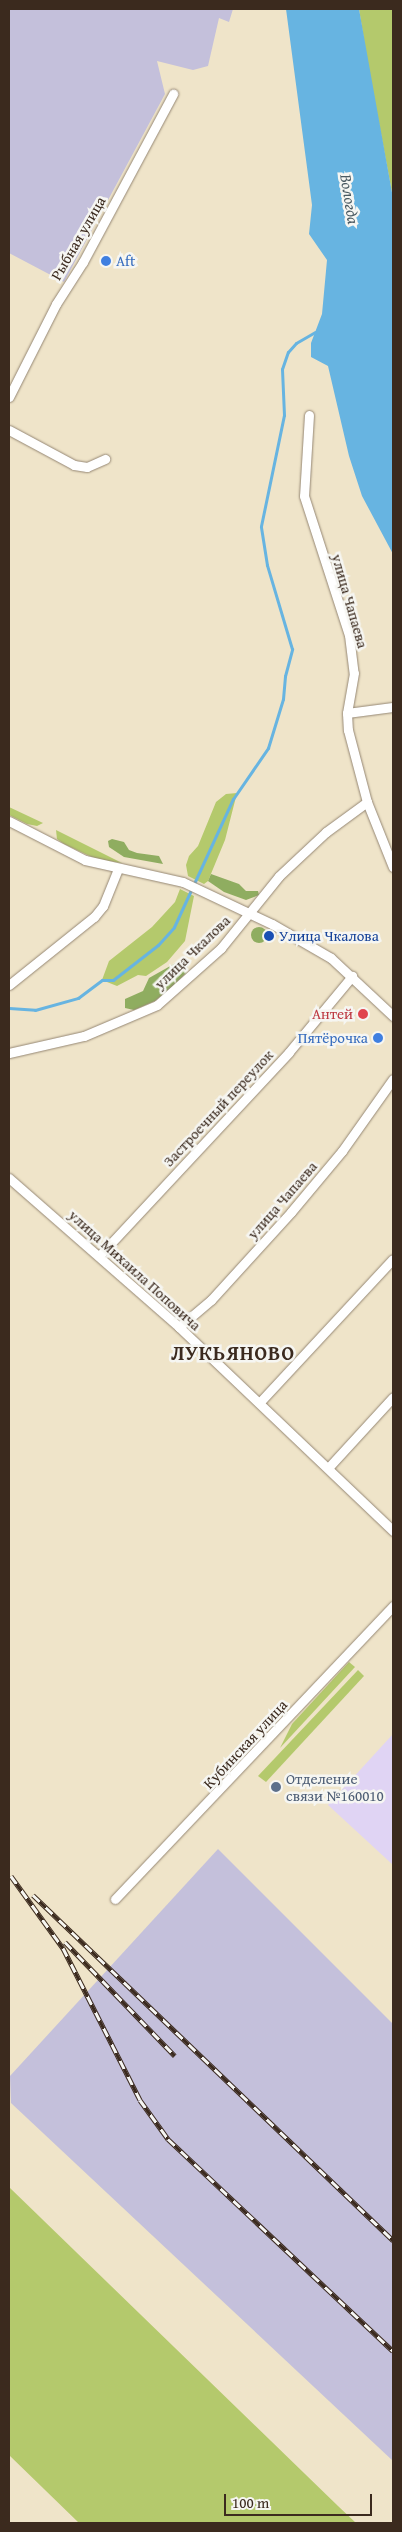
<!DOCTYPE html>
<meta charset="utf-8">
<style>
body{margin:0}
#map{position:relative;width:402px;height:2532px;overflow:hidden;background:#efe4c9;font-family:"Gentium Book Plus",serif}
div>[style]{position:absolute}
.built>*{inset:0;background:#e0d4f4}
.industrial>*{inset:0;background:#c4c0db}
.green>*{inset:0;background:#b4c96c}
.forest>*{inset:0;background:#8fad60}
.round{border-radius:50%}
.water>*{inset:0;background:#67b4e1}
.stream>*{height:3px;margin:-1.5px;padding:0 1.5px;transform-origin:1.5px;border-radius:1.5px;background:#67b4e1}
.roads{filter:drop-shadow(0 0 1px #958774) drop-shadow(0 0 1px #958774)}
.street>*{height:9px;margin:-4.5px;padding:0 4.5px;transform-origin:4.5px;border-radius:4.5px;background:#fff}
.rail>*{height:5px;margin-top:-2.5px;transform-origin:0;background:repeating-linear-gradient(90deg,#f6f6f2 0 9px,#3b2a1e 0 18px);box-sizing:border-box;border-block:1px solid #3b2a1e}
.dots>*{width:14px;height:14px;translate:-50% -50%;box-sizing:border-box;border:2px solid #f6f6f2;border-radius:50%}
span{translate:-50% -50%;white-space:nowrap;text-align:center;line-height:1.15;-webkit-text-stroke:5px #f6f6f2;paint-order:stroke}
.street-label{font-size:15px;color:#3b2a1e}
.shop-label{font-size:15px;color:#366cbe}
.left{translate:0 -50%;text-align:left}
.right{translate:-100% -50%;text-align:right}
.transit-label{font-size:15px;color:#164399}
.health-label{font-size:15px;color:#be3a42}
.service-label{font-size:15px;color:#4e5e75}
.water-label{font-size:16px;color:#4a5a62;font-style:italic}
.district-label{font-size:20px;color:#3b2a1e;font-weight:700;letter-spacing:1px}
.frame{position:absolute;inset:0;border:10px solid #3b2a1e;pointer-events:none}
.scale{position:absolute;left:224px;top:2494px;width:148px;height:22px;box-sizing:border-box;border:2px solid #3b2a1e;border-top:0;padding-left:6px;font-size:15px;line-height:18px;white-space:nowrap;color:#3b2a1e;-webkit-text-stroke:4px #f6f6f2;paint-order:stroke}
</style>
<div id="map">
<div class="built">
<i style="clip-path:polygon(393px 1734px,393px 1865px,328px 1805px)"></i>
</div>
<div class="industrial">
<i style="clip-path:polygon(9px 9px,233px 9px,229px 22px,219px 18px,208px 66px,193px 70px,157px 61px,165px 94px,64px 282px,9px 253px)"></i>
<i style="clip-path:polygon(218px 1849px,393px 2024px,393px 2461px,11px 2103px,10px 2076px)"></i>
</div>
<div class="green">
<i style="clip-path:polygon(359px 9px,393px 9px,393px 198px,368px 65px)"></i>
<i style="clip-path:polygon(237px 793px,225px 840px,208px 881px,204px 884px,188px 876px,186px 865px,189px 856px,198px 846px,216px 802px,226px 794px)"></i>
<i style="clip-path:polygon(9px 807px,43px 823px,37px 826px,27px 824px,9px 815px)"></i>
<i style="clip-path:polygon(56px 830px,122px 863px,96px 859px,64px 844px,57px 839px)"></i>
<i style="clip-path:polygon(180px 889px,194px 896px,185px 941px,167px 962px,146px 976px,138px 975px,117px 986px,102px 980px,109px 961px,152px 927px,175px 902px)"></i>
<i style="clip-path:polygon(349px 1662px,355px 1667px,280px 1748px,292px 1724px)"></i>
<i style="clip-path:polygon(358px 1670px,364px 1676px,266px 1782px,258px 1776px)"></i>
<i style="clip-path:polygon(9px 2187px,338px 2506px,356px 2523px,79px 2523px,9px 2455px)"></i>
</div>
<div class="forest">
<i style="clip-path:polygon(112px 839px,124px 842px,129px 850px,137px 853px,159px 856px,163px 864px,124px 857px,109px 847px,108px 841px)"></i>
<i style="clip-path:polygon(211px 874px,239px 884px,246px 891px,258px 891px,259px 895px,246px 900px,224px 892px,208px 881px)"></i>
<i class="round" style="left:251px;top:927px;width:16px;height:16px"></i>
<i style="clip-path:polygon(181px 960px,188px 965px,186px 973px,172px 987px,155px 1001px,134px 1010px,125px 1008px,125px 999px,143px 991px,149px 978px)"></i>
</div>
<div class="water">
<i style="clip-path:polygon(286px 9px,359px 9px,393px 198px,393px 554px,362px 496px,349px 456px,328px 366px,311px 357px,311px 343px,322px 314px,327px 260px,309px 234px,312px 205px)"></i>
</div>
<div class="stream">
<i style="left:9px;top:1008px;width:26px;rotate:4deg"></i>
<i style="left:35px;top:1010px;width:45px;rotate:-15.6deg"></i>
<i style="left:78px;top:998px;width:30px;rotate:-37deg"></i>
<i style="left:102px;top:980px;width:11px"></i>
<i style="left:113px;top:980px;width:57px;rotate:-37.9deg"></i>
<i style="left:158px;top:945px;width:24px;rotate:-48deg"></i>
<i style="left:174px;top:927px;width:141px;rotate:-65.3deg"></i>
<i style="left:233px;top:799px;width:62px;rotate:-55.5deg"></i>
<i style="left:268px;top:748px;width:51px;rotate:-73deg"></i>
<i style="left:283px;top:699px;width:23px;rotate:-85deg"></i>
<i style="left:285px;top:676px;width:28px;rotate:-75deg"></i>
<i style="left:292px;top:649px;width:88px;rotate:-106.6deg"></i>
<i style="left:267px;top:565px;width:39px;rotate:-99deg"></i>
<i style="left:261px;top:526px;width:113px;rotate:-78.3deg"></i>
<i style="left:284px;top:415px;width:46px;rotate:-92.5deg"></i>
<i style="left:282px;top:369px;width:18px;rotate:-71deg"></i>
<i style="left:288px;top:352px;width:12px;rotate:-48deg"></i>
<i style="left:296px;top:343px;width:22px;rotate:-30deg"></i>
</div>
<div class="roads">
<div class="street">
<i style="left:9px;top:397px;width:104px;rotate:-63.2deg"></i>
<i style="left:56px;top:304px;width:50px;rotate:-57.3deg"></i>
<i style="left:83px;top:262px;width:191px;rotate:-61.8deg"></i>
<i style="left:309px;top:415px;width:81px;rotate:93.5deg"></i>
<i style="left:304px;top:496px;width:146px;rotate:72.1deg"></i>
<i style="left:349px;top:635px;width:38px;rotate:83deg"></i>
<i style="left:354px;top:673px;width:41px;rotate:99.9deg"></i>
<i style="left:347px;top:713px;width:17px;rotate:87deg"></i>
<i style="left:348px;top:730px;width:74px;rotate:75.2deg"></i>
<i style="left:367px;top:802px;width:70px;rotate:68.2deg"></i>
<i style="left:9px;top:430px;width:74px;rotate:28.3deg"></i>
<i style="left:74px;top:465px;width:13px;rotate:9deg"></i>
<i style="left:87px;top:467px;width:20px;rotate:-24deg"></i>
<i style="left:347px;top:713px;width:46px;rotate:-7.4deg"></i>
<i style="left:9px;top:821px;width:85px;rotate:27.2deg"></i>
<i style="left:85px;top:860px;width:100px;rotate:12.7deg"></i>
<i style="left:183px;top:882px;width:98px;rotate:25.3deg"></i>
<i style="left:272px;top:924px;width:68px;rotate:30deg"></i>
<i style="left:331px;top:958px;width:85px;rotate:43.1deg"></i>
<i style="left:9px;top:985px;width:109px;rotate:-38.7deg"></i>
<i style="left:94px;top:917px;width:14px;rotate:-51deg"></i>
<i style="left:103px;top:906px;width:40px;rotate:-68deg"></i>
<i style="left:9px;top:1053px;width:77px;rotate:-12.8deg"></i>
<i style="left:84px;top:1036px;width:79px;rotate:-23deg"></i>
<i style="left:157px;top:1005px;width:86px;rotate:-41.7deg"></i>
<i style="left:221px;top:948px;width:92px;rotate:-51.1deg"></i>
<i style="left:279px;top:876px;width:64px;rotate:-43.1deg"></i>
<i style="left:326px;top:832px;width:51px;rotate:-36.2deg"></i>
<i style="left:9px;top:1178px;width:226px;rotate:41.2deg"></i>
<i style="left:179px;top:1327px;width:296px;rotate:43.6deg"></i>
<i style="left:100px;top:1255px;width:277px;rotate:-47deg"></i>
<i style="left:289px;top:1052px;width:99px;rotate:-50.3deg"></i>
<i style="left:179px;top:1327px;width:42px;rotate:-40.2deg"></i>
<i style="left:211px;top:1300px;width:119px;rotate:-47.7deg"></i>
<i style="left:291px;top:1212px;width:80px;rotate:-50.1deg"></i>
<i style="left:342px;top:1151px;width:88px;rotate:-54.7deg"></i>
<i style="left:260px;top:1402px;width:195px;rotate:-47.1deg"></i>
<i style="left:328px;top:1468px;width:96px;rotate:-47.5deg"></i>
<i style="left:115px;top:1899px;width:404px;rotate:-46.5deg"></i>
</div>
</div>
<div class="rail">
<i style="left:11px;top:1876px;width:89px;rotate:54.2deg"></i>
<i style="left:63px;top:1948px;width:170px;rotate:63.1deg"></i>
<i style="left:140px;top:2100px;width:48px;rotate:54.3deg"></i>
<i style="left:168px;top:2139px;width:309px;rotate:43.3deg"></i>
<i style="left:33px;top:1895px;width:499px;rotate:43.8deg"></i>
<i style="left:65px;top:1942px;width:158px;rotate:46deg"></i>
</div>
<div class="dots">
<i style="left:106px;top:261px;background:#3f7fe0"></i>
<i style="left:269px;top:936px;background:#1a4fb4"></i>
<i style="left:363px;top:1014px;background:#e0444e"></i>
<i style="left:378px;top:1038px;background:#3f7fe0"></i>
<i style="left:276px;top:1787px;background:#5c6f8a"></i>
</div>
<div class="street-label">
<span style="left:78px;top:238px;rotate:-60deg">Рыбная улица</span>
<span style="left:350px;top:601px;rotate:74deg">улица Чапаева</span>
<span style="left:192px;top:952px;rotate:-44deg">улица Чкалова</span>
<span style="left:218px;top:1108px;rotate:-47deg">Застроечный переулок</span>
<span style="left:282px;top:1200px;rotate:-49deg">улица Чапаева</span>
<span style="left:135px;top:1270px;rotate:42deg">улица Михаила Поповича</span>
<span style="left:245px;top:1744px;rotate:-47deg">Кубинская улица</span>
</div>
<div class="shop-label">
<span class="left" style="left:116px;top:261px">Aft</span>
<span class="right" style="left:368px;top:1038px">Пятёрочка</span>
</div>
<div class="transit-label">
<span class="left" style="left:279px;top:936px">Улица Чкалова</span>
</div>
<div class="health-label">
<span class="right" style="left:353px;top:1014px">Антей</span>
</div>
<div class="service-label">
<span class="left" style="left:286px;top:1787px">Отделение<br>связи №160010</span>
</div>
<div class="water-label">
<span style="left:350px;top:199px;rotate:81deg">Вологда</span>
</div>
<div class="district-label">
<span style="left:233px;top:1352px">ЛУКЬЯНОВО</span>
</div>
<div class="frame"></div>
<div class="scale">100 m</div>
</div>
